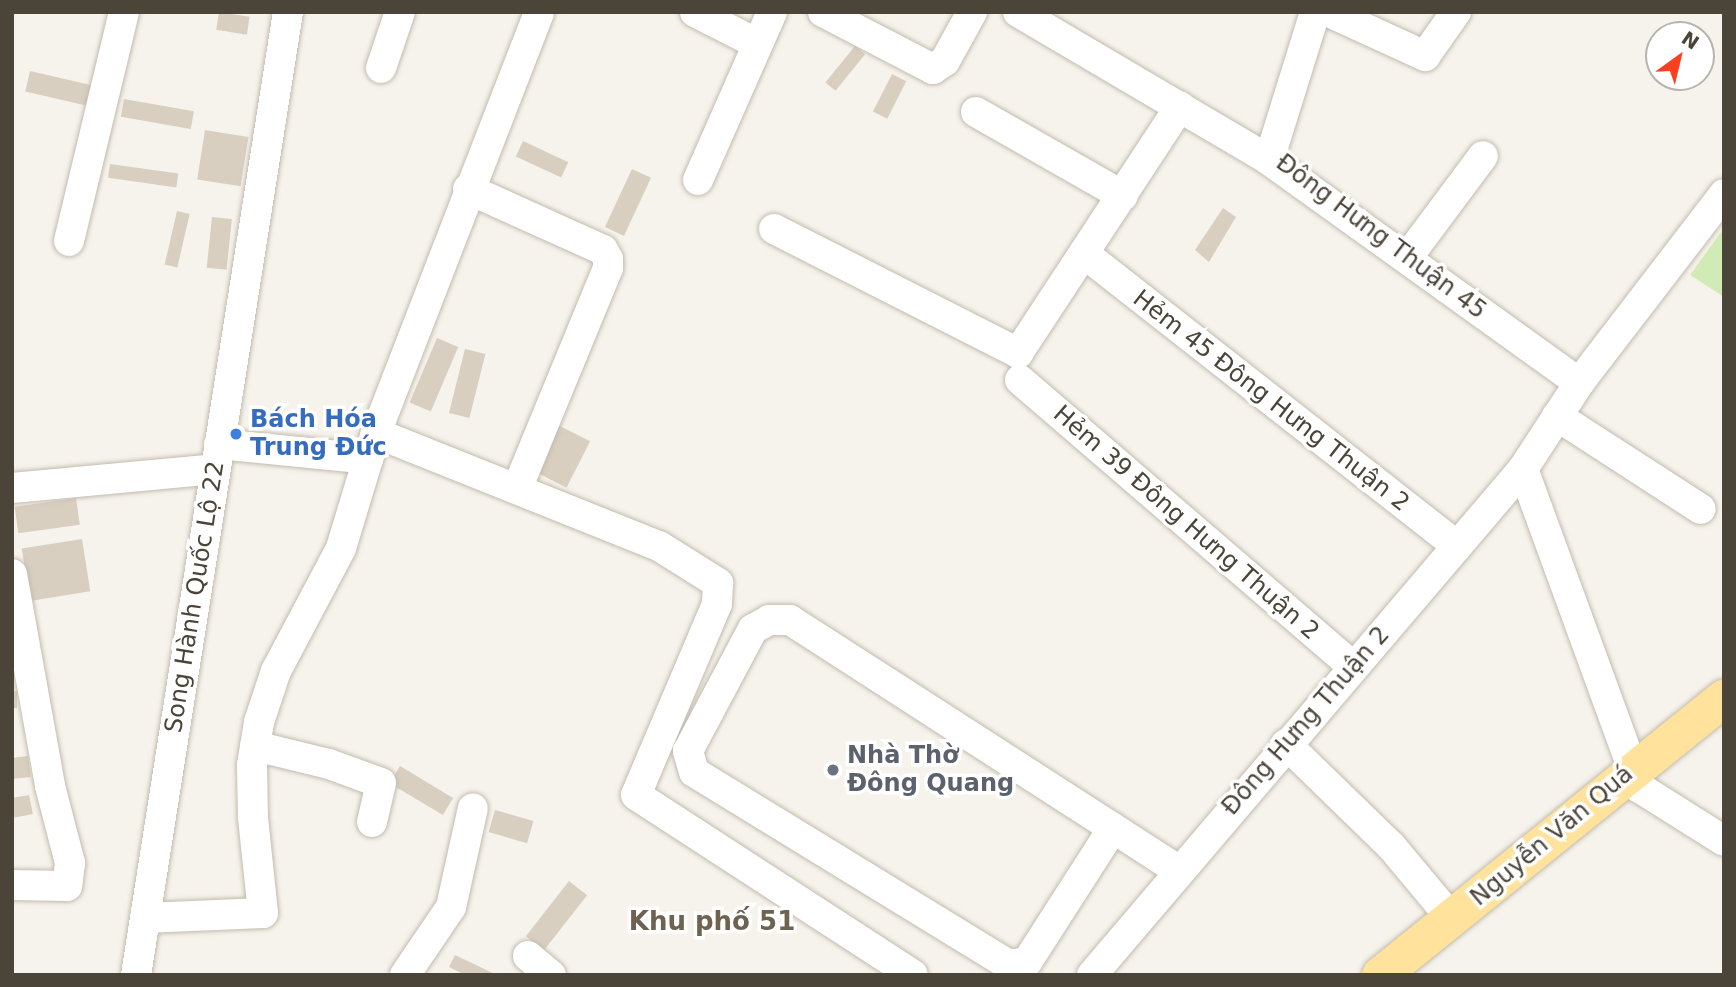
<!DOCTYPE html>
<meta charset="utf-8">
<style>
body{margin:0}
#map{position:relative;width:1736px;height:987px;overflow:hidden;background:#f6f3ec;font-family:"DejaVu Sans",sans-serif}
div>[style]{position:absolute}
.green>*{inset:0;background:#d2eab5}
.building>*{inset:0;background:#d8cfc1;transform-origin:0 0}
.roads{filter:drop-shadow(0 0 2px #c2bbae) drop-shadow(0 0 2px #c2bbae)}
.minor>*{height:30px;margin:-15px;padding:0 15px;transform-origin:15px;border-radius:15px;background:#fff}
.major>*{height:37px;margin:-18.5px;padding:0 18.5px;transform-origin:18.5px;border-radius:18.5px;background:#ffe39c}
.dots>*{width:19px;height:19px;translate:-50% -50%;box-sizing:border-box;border:4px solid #fff;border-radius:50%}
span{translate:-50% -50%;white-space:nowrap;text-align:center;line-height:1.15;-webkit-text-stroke:7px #fff;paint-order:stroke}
.street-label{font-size:24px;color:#4b4439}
.shop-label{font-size:24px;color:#366cbe;font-weight:700}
.left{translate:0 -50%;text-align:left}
.worship-label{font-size:24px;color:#5b616d;font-weight:700}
.neighbourhood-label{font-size:26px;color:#6e6250;font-weight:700}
.frame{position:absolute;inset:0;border:14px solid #4b4439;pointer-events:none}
.north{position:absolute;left:1645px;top:21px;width:70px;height:70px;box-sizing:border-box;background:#fff;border:2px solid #b7b4b0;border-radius:50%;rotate:34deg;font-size:19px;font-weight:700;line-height:28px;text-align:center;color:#4b4439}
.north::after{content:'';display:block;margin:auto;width:24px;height:32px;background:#fc3f1d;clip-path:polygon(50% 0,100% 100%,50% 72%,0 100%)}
</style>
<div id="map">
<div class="green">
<i style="clip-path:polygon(1724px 228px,1724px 297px,1690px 275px)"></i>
</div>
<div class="building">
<i style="left:219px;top:12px;width:31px;height:18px;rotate:9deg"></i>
<i style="left:855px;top:46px;width:13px;height:47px;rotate:39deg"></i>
<i style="left:30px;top:71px;width:69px;height:21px;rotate:13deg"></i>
<i style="left:892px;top:74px;width:16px;height:42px;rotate:27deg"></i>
<i style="left:124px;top:99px;width:71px;height:18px;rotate:10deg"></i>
<i style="left:205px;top:130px;width:44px;height:50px;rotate:9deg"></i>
<i style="left:523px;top:141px;width:50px;height:17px;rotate:25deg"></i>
<i style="left:110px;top:164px;width:69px;height:14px;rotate:8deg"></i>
<i style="left:632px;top:169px;width:21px;height:64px;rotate:25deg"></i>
<i style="clip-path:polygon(1223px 208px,1236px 217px,1209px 262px,1195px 250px)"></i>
<i style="left:177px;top:211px;width:13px;height:55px;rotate:13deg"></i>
<i style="left:212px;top:217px;width:20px;height:51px;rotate:6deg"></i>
<i style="left:437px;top:338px;width:23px;height:70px;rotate:23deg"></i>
<i style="left:465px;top:349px;width:21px;height:66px;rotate:14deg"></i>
<i style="left:558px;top:425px;width:36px;height:52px;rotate:27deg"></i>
<i style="left:76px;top:498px;width:27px;height:62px;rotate:82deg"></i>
<i style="left:82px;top:539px;width:53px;height:61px;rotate:81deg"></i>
<i style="left:17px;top:691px;width:17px;height:5px;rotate:90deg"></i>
<i style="clip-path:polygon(28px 756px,31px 777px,12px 779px,12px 758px)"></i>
<i style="left:400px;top:766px;width:62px;height:20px;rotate:31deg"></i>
<i style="clip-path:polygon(29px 795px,33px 814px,12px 818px,12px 798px)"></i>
<i style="left:495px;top:810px;width:40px;height:23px;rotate:16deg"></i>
<i style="left:569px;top:881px;width:23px;height:70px;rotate:38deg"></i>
<i style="clip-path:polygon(455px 955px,497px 975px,465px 975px,449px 967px)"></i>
</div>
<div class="roads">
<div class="minor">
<i style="left:695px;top:12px;width:68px;rotate:26.9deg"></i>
<i style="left:823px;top:12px;width:124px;rotate:27.4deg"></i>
<i style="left:933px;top:69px;width:14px;rotate:-34deg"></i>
<i style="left:945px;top:61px;width:56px;rotate:-61.1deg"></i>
<i style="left:1018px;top:12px;width:291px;rotate:30.5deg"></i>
<i style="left:1269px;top:160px;width:382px;rotate:35.7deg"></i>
<i style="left:1329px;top:12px;width:106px;rotate:24.6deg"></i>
<i style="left:1425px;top:56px;width:54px;rotate:-54.8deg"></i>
<i style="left:381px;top:68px;width:59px;rotate:-71.3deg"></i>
<i style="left:976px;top:112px;width:169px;rotate:29.7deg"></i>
<i style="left:1269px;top:160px;width:155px;rotate:-72.7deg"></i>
<i style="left:698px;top:180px;width:184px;rotate:-66.2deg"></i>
<i style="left:468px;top:189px;width:148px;rotate:24.3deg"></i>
<i style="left:603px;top:250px;width:10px;rotate:61deg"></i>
<i style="left:608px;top:259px;width:9px;rotate:90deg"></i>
<i style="left:608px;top:268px;width:239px;rotate:112.4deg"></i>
<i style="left:774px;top:229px;width:274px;rotate:26.9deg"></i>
<i style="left:1018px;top:353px;width:295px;rotate:-56.7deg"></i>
<i style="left:69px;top:241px;width:236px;rotate:-76.5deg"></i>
<i style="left:1086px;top:255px;width:472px;rotate:38.1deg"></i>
<i style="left:1407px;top:258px;width:127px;rotate:-53.3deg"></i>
<i style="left:1020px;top:380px;width:439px;rotate:40.7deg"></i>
<i style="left:1557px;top:416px;width:171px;rotate:32.9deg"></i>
<i style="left:376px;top:433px;width:305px;rotate:21.8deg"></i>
<i style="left:659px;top:546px;width:70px;rotate:32.1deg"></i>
<i style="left:718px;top:583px;width:21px;rotate:93deg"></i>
<i style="left:717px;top:604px;width:207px;rotate:113deg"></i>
<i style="left:636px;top:795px;width:330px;rotate:33deg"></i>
<i style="left:219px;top:444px;width:150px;rotate:5.7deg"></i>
<i style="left:1523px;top:469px;width:340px;rotate:69.9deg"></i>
<i style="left:1640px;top:788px;width:99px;rotate:32.2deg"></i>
<i style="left:12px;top:488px;width:204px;rotate:-5.3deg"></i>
<i style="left:12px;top:574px;width:215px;rotate:79.8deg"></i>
<i style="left:50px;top:786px;width:80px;rotate:75.4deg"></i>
<i style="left:70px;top:863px;width:23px;rotate:97deg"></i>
<i style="left:67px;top:886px;width:55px;rotate:-179deg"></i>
<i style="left:1286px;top:744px;width:146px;rotate:44.2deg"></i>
<i style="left:1391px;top:846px;width:95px;rotate:50.1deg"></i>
<i style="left:255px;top:746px;width:76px;rotate:13.7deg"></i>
<i style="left:329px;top:764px;width:55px;rotate:20.1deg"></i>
<i style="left:381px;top:783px;width:40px;rotate:103deg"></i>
<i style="left:1113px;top:828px;width:159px;rotate:122.7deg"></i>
<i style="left:1027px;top:962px;width:18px;rotate:171deg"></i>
<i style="left:1009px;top:965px;width:369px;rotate:-148.5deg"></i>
<i style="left:694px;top:772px;width:22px;rotate:-106deg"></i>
<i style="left:688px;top:751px;width:138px;rotate:-62deg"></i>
<i style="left:753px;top:629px;width:18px;rotate:-29deg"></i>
<i style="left:769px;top:620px;width:21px"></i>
<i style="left:790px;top:620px;width:462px;rotate:32.8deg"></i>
<i style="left:145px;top:918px;width:118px;rotate:-2.4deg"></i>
<i style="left:263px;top:913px;width:96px;rotate:-96deg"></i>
<i style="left:253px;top:818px;width:53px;rotate:-91.1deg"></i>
<i style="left:252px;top:765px;width:44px;rotate:-80.8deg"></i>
<i style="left:259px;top:722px;width:54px;rotate:-71.6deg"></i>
<i style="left:276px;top:671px;width:139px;rotate:-62.1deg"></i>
<i style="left:341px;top:548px;width:120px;rotate:-73.1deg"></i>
<i style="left:376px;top:433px;width:451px;rotate:-68.8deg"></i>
<i style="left:528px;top:956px;width:30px;rotate:40deg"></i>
<i style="left:136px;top:975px;width:975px;rotate:-81.03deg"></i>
<i style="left:405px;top:975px;width:82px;rotate:-55.9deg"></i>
<i style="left:451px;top:907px;width:101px;rotate:-77.5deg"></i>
<i style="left:1092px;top:975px;width:665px;rotate:-49.58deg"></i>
<i style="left:1523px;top:469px;width:103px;rotate:-56.9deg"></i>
<i style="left:1579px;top:383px;width:238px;rotate:-52.5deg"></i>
</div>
<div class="major">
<i style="left:1380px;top:975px;width:442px;rotate:-38.9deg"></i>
</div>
</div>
<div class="dots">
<i style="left:236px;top:434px;background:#3f7fe0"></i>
<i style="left:833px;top:770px;background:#6b7280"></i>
</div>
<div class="street-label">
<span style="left:1381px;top:237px;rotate:37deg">Đông Hưng Thuận 45</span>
<span style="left:1271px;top:401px;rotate:38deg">Hẻm 45 Đông Hưng Thuận 2</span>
<span style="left:1186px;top:523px;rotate:41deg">Hẻm 39 Đông Hưng Thuận 2</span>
<span style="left:195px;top:597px;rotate:-81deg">Song Hành Quốc Lộ 22</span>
<span style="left:1306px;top:721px;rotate:-49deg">Đông Hưng Thuận 2</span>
<span style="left:1552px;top:836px;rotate:-40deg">Nguyễn Văn Quá</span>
</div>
<div class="shop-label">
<span class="left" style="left:250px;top:434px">Bách Hóa<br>Trung Đức</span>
</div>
<div class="worship-label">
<span class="left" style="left:847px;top:770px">Nhà Thờ<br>Đông Quang</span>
</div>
<div class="neighbourhood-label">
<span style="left:712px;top:922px">Khu phố 51</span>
</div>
<div class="frame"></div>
<div class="north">N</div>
</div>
